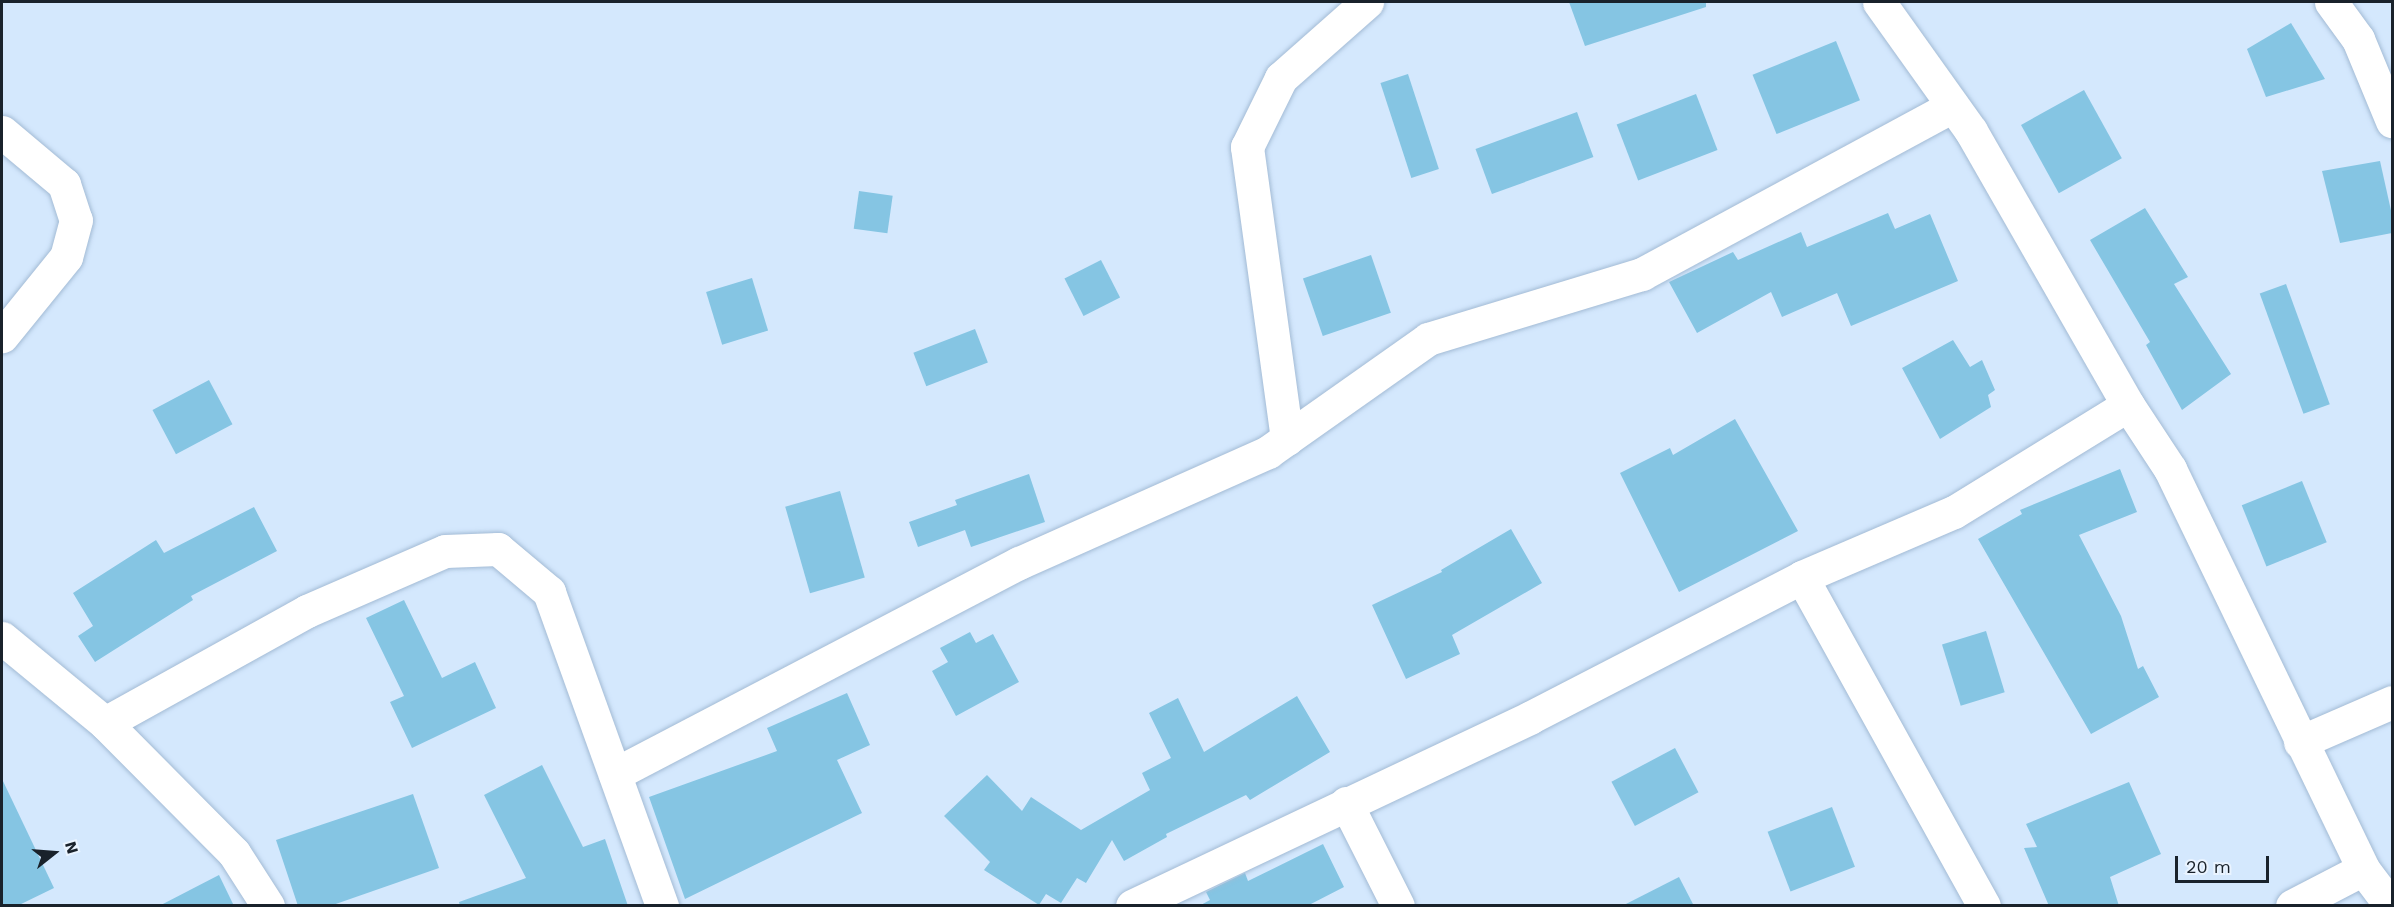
<!DOCTYPE html>
<style>
body{margin:0}
#map{position:relative;width:2394px;height:907px;overflow:hidden;background:#d4e8fd;font-family:"Work Sans",sans-serif}
div>[style]{position:absolute}
.building>*{inset:0;background:#85c5e3;transform-origin:0 0}
.roads{filter:drop-shadow(0 0 2px #a3bbd5) drop-shadow(0 0 2px #a3bbd5)}
.minor>*{height:33px;margin:-16.5px;padding:0 16.5px;transform-origin:16.5px;border-radius:16.5px;background:#fff}
span{translate:-50% -50%;white-space:nowrap;text-align:center;line-height:1.15;-webkit-text-stroke:5px #eaf4ff;paint-order:stroke}
.frame{position:absolute;inset:0;border:3px solid #19222b;pointer-events:none}
.north{position:absolute;left:24px;top:823px;width:60px;height:60px;-webkit-text-stroke:4px #eaf4ff;paint-order:stroke;rotate:73deg;font-size:16px;font-weight:700;line-height:24px;text-align:center;color:#19222b}
.north::after{content:'';display:block;margin:auto;width:21px;height:27px;background:#19222b;clip-path:polygon(50% 0,100% 100%,50% 72%,0 100%)}
.scale{position:absolute;left:2175px;top:856px;width:94px;height:27px;box-sizing:border-box;border:3px solid #19222b;border-top:0;padding-left:8px;font-size:18px;line-height:21px;white-space:nowrap;color:#19222b;-webkit-text-stroke:4px #eaf4ff;paint-order:stroke}
</style>
<div id="map">
<div class="building">
<i style="clip-path:polygon(1569px 2px,1706px 2px,1706px 7px,1585px 46px)"></i>
<i style="clip-path:polygon(2291px 23px,2325px 79px,2266px 97px,2247px 49px)"></i>
<i style="left:1836px;top:41px;width:64px;height:90px;rotate:68deg"></i>
<i style="left:1408px;top:74px;width:100px;height:29px;rotate:72deg"></i>
<i style="left:2084px;top:90px;width:78px;height:72px;rotate:61deg"></i>
<i style="left:1696px;top:94px;width:60px;height:85px;rotate:69deg"></i>
<i style="left:1577px;top:112px;width:48px;height:108px;rotate:70deg"></i>
<i style="clip-path:polygon(2380px 161px,2392px 215px,2392px 233px,2340px 243px,2322px 171px)"></i>
<i style="left:859px;top:191px;width:34px;height:38px;rotate:8deg"></i>
<i style="clip-path:polygon(2145px 208px,2188px 277px,2174px 284px,2231px 374px,2182px 410px,2146px 345px,2150px 342px,2090px 240px)"></i>
<i style="clip-path:polygon(1888px 213px,1895px 229px,1930px 214px,1958px 281px,1851px 326px,1837px 293px,1782px 317px,1771px 292px,1697px 333px,1669px 282px,1733px 252px,1738px 260px,1801px 232px,1807px 247px)"></i>
<i style="left:1371px;top:255px;width:61px;height:72px;rotate:71deg"></i>
<i style="left:1101px;top:260px;width:42px;height:41px;rotate:63deg"></i>
<i style="left:752px;top:278px;width:55px;height:48px;rotate:73deg"></i>
<i style="left:2286px;top:284px;width:128px;height:28px;rotate:70deg"></i>
<i style="left:975px;top:329px;width:36px;height:66px;rotate:69deg"></i>
<i style="clip-path:polygon(1953px 340px,1970px 367px,1982px 360px,1995px 390px,1988px 395px,1991px 407px,1940px 439px,1902px 368px)"></i>
<i style="left:209px;top:380px;width:50px;height:64px;rotate:62deg"></i>
<i style="clip-path:polygon(1735px 419px,1798px 531px,1679px 592px,1620px 473px,1670px 448px,1673px 455px)"></i>
<i style="clip-path:polygon(2120px 469px,2137px 512px,2079px 535px,2121px 616px,2138px 669px,2143px 666px,2159px 697px,2091px 734px,1978px 539px,2022px 514px,2020px 510px)"></i>
<i style="clip-path:polygon(1029px 474px,1045px 522px,971px 547px,965px 530px,918px 547px,909px 522px,957px 505px,955px 500px)"></i>
<i style="left:2302px;top:481px;width:66px;height:65px;rotate:68deg"></i>
<i style="left:840px;top:491px;width:90px;height:57px;rotate:74deg"></i>
<i style="clip-path:polygon(254px 507px,277px 551px,191px 596px,193px 600px,95px 662px,78px 636px,93px 626px,73px 593px,156px 540px,164px 553px)"></i>
<i style="clip-path:polygon(1511px 529px,1542px 583px,1452px 635px,1460px 654px,1406px 679px,1372px 605px,1442px 572px,1441px 570px)"></i>
<i style="clip-path:polygon(404px 600px,442px 678px,475px 662px,496px 708px,412px 748px,390px 702px,404px 696px,366px 618px)"></i>
<i style="left:1986px;top:631px;width:64px;height:46px;rotate:73deg"></i>
<i style="clip-path:polygon(970px 632px,976px 643px,993px 634px,1019px 682px,956px 716px,932px 671px,948px 662px,940px 648px)"></i>
<i style="clip-path:polygon(847px 693px,870px 745px,837px 760px,862px 813px,685px 899px,649px 797px,777px 751px,767px 728px)"></i>
<i style="clip-path:polygon(1297px 696px,1330px 752px,1250px 800px,1246px 795px,1166px 834px,1167px 837px,1124px 861px,1112px 840px,1086px 883px,1077px 878px,1061px 903px,1046px 894px,1039px 905px,984px 870px,990px 862px,944px 816px,987px 775px,1022px 811px,1031px 797px,1081px 830px,1150px 790px,1142px 773px,1171px 758px,1149px 713px,1178px 698px,1204px 752px)"></i>
<i style="left:1675px;top:748px;width:50px;height:72px;rotate:62deg"></i>
<i style="clip-path:polygon(542px 765px,583px 847px,605px 839px,628px 906px,460px 906px,459px 902px,526px 878px,484px 795px)"></i>
<i style="clip-path:polygon(2px 779px,54px 888px,17px 906px,2px 906px)"></i>
<i style="clip-path:polygon(2129px 782px,2161px 854px,2110px 877px,2119px 906px,2049px 906px,2024px 848px,2037px 847px,2026px 824px)"></i>
<i style="clip-path:polygon(413px 794px,439px 868px,330px 906px,298px 906px,276px 840px)"></i>
<i style="left:1832px;top:807px;width:64px;height:69px;rotate:69deg"></i>
<i style="clip-path:polygon(1323px 844px,1344px 887px,1307px 906px,1199px 906px,1210px 900px,1206px 892px,1245px 873px,1248px 881px)"></i>
<i style="clip-path:polygon(219px 875px,234px 906px,159px 906px)"></i>
<i style="clip-path:polygon(1679px 877px,1694px 906px,1622px 906px)"></i>
</div>
<div class="roads">
<div class="minor">
<i style="left:1879px;top:2px;width:158px;rotate:54.5deg"></i>
<i style="left:1971px;top:131px;width:316px;rotate:60.2deg"></i>
<i style="left:2331px;top:2px;width:46px;rotate:53.9deg"></i>
<i style="left:2358px;top:39px;width:89px;rotate:67.5deg"></i>
<i style="left:2px;top:132px;width:81px;rotate:40deg"></i>
<i style="left:64px;top:184px;width:38px;rotate:72deg"></i>
<i style="left:76px;top:220px;width:38px;rotate:105deg"></i>
<i style="left:66px;top:257px;width:102px;rotate:129deg"></i>
<i style="left:1287px;top:439px;width:295px;rotate:-97.8deg"></i>
<i style="left:1247px;top:147px;width:77px;rotate:-63.8deg"></i>
<i style="left:1281px;top:78px;width:115px;rotate:-41.5deg"></i>
<i style="left:2px;top:638px;width:134px;rotate:39.5deg"></i>
<i style="left:105px;top:723px;width:183px;rotate:45.2deg"></i>
<i style="left:234px;top:853px;width:63px;rotate:57.3deg"></i>
<i style="left:105px;top:723px;width:231px;rotate:-29deg"></i>
<i style="left:307px;top:611px;width:150px;rotate:-23.5deg"></i>
<i style="left:445px;top:551px;width:53px;rotate:-2.2deg"></i>
<i style="left:498px;top:549px;width:67px;rotate:40.1deg"></i>
<i style="left:549px;top:592px;width:334px;rotate:70.2deg"></i>
<i style="left:2300px;top:742px;width:100px;rotate:-23.5deg"></i>
<i style="left:615px;top:774px;width:456px;rotate:-27.6deg"></i>
<i style="left:1019px;top:563px;width:273px;rotate:-24deg"></i>
<i style="left:1268px;top:452px;width:196px;rotate:-35.2deg"></i>
<i style="left:1428px;top:339px;width:224px;rotate:-16.9deg"></i>
<i style="left:1642px;top:274px;width:353px;rotate:-28.4deg"></i>
<i style="left:1346px;top:803px;width:115px;rotate:63.2deg"></i>
<i style="left:1132px;top:906px;width:441px;rotate:-25.3deg"></i>
<i style="left:1531px;top:717px;width:305px;rotate:-27.3deg"></i>
<i style="left:1984px;top:906px;width:376px;rotate:-119deg"></i>
<i style="left:1802px;top:577px;width:165px;rotate:-23.2deg"></i>
<i style="left:1954px;top:512px;width:204px;rotate:-31.6deg"></i>
<i style="left:2128px;top:405px;width:77px;rotate:56.7deg"></i>
<i style="left:2170px;top:469px;width:444px;rotate:64.2deg"></i>
<i style="left:2363px;top:869px;width:46px;rotate:52.9deg"></i>
<i style="left:2292px;top:906px;width:80px;rotate:-27.5deg"></i>
</div>
</div>
<div class="frame"></div>
<div class="north">N</div>
<div class="scale">20 m</div>
</div>
